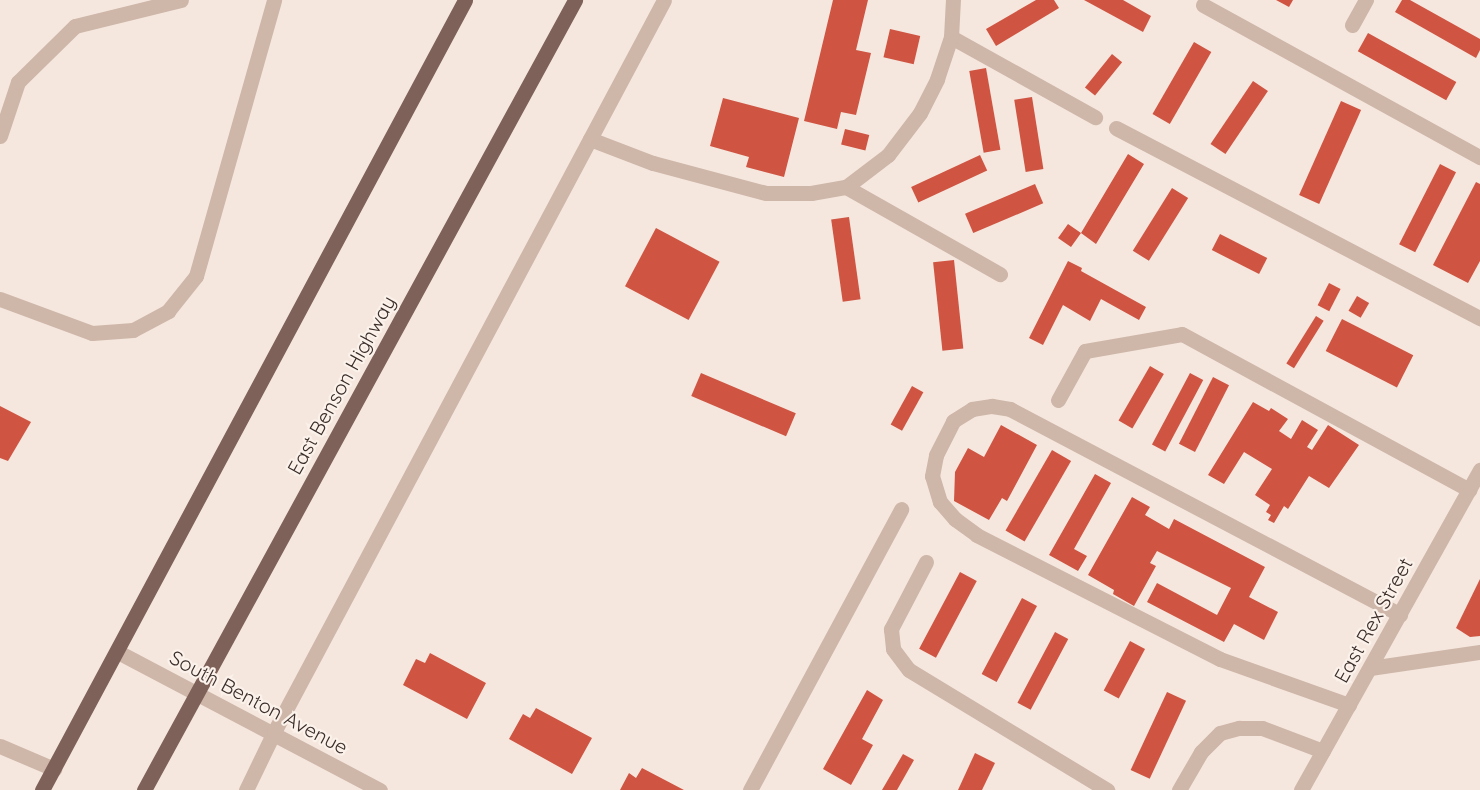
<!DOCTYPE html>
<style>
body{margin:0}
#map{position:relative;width:1480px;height:790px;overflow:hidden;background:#f5e7de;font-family:Quicksand,sans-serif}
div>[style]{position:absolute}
.building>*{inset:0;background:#cf5442;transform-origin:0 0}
.minor>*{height:15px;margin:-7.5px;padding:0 7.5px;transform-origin:7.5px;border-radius:7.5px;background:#ceb6a9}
.major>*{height:15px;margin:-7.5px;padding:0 7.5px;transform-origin:7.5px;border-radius:7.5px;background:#7e6159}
span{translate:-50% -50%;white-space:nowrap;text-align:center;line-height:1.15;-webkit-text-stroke:4.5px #fbf2eb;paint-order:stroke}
.street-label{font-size:20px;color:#3b2d29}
</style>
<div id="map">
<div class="building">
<i style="clip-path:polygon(833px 0,868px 0,856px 50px,871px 53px,856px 115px,841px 112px,837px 129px,804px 121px)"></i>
<i style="clip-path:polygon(1036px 0,1054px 0,1059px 8px,996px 46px,986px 29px)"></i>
<i style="clip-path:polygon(1084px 0,1123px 0,1151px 16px,1143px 32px)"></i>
<i style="clip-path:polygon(1276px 0,1293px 0,1289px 7px)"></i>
<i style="clip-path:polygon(1402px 0,1410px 0,1480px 39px,1480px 50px,1476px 58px,1395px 12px)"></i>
<i style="left:890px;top:29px;width:31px;height:29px;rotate:13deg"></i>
<i style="left:1368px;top:33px;width:101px;height:21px;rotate:29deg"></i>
<i style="left:1194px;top:42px;width:20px;height:83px;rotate:30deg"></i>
<i style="left:1112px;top:54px;width:13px;height:43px;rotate:39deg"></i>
<i style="left:986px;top:68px;width:83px;height:17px;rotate:80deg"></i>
<i style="left:1253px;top:81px;width:18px;height:76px;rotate:34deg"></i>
<i style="left:1032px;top:97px;width:73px;height:18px;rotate:81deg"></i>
<i style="clip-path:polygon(723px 98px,799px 118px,784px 177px,746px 167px,749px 157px,710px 146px)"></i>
<i style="left:1341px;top:101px;width:22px;height:103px;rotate:24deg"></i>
<i style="left:845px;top:129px;width:25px;height:16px;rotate:14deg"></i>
<i style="clip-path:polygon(1128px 154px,1144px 164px,1096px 244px,1081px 233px,1071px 247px,1058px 238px,1068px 224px,1081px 233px)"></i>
<i style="left:980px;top:155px;width:17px;height:76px;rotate:65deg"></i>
<i style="left:1440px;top:164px;width:18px;height:90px;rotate:27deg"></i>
<i style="clip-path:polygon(1476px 182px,1480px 184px,1480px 261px,1468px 283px,1433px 265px)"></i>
<i style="left:1035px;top:184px;width:21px;height:76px;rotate:67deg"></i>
<i style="left:1172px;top:188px;width:19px;height:74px;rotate:32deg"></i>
<i style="left:849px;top:217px;width:83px;height:18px;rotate:82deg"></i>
<i style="left:656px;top:228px;width:72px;height:66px;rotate:28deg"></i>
<i style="left:1220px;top:234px;width:53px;height:18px;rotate:27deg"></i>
<i style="left:954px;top:260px;width:89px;height:21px;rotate:84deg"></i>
<i style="clip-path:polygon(1068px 261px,1082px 268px,1081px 271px,1146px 307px,1139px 320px,1101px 299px,1090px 321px,1063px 305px,1043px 345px,1029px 338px)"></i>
<i style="left:1329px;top:283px;width:13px;height:25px;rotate:27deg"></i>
<i style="left:1357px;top:296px;width:14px;height:17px;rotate:30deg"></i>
<i style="left:1316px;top:316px;width:9px;height:56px;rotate:32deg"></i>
<i style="left:1342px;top:319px;width:80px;height:36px;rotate:27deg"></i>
<i style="left:1150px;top:366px;width:16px;height:63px;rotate:30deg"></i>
<i style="left:701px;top:373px;width:103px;height:25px;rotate:23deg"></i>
<i style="left:1190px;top:373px;width:15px;height:81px;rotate:28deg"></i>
<i style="left:1213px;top:377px;width:18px;height:75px;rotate:27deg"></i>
<i style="left:912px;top:386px;width:13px;height:44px;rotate:29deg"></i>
<i style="clip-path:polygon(1253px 402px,1269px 411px,1271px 408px,1288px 419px,1279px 431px,1291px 439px,1302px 420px,1318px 430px,1307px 447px,1312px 450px,1328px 425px,1359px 445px,1329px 488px,1309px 476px,1288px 509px,1284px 506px,1274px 523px,1268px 520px,1271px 515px,1266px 512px,1270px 505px,1255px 495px,1272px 469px,1244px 452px,1224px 484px,1208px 475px)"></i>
<i style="clip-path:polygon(0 406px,31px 422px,8px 461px,0 458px)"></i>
<i style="clip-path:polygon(1001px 425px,1037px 445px,1007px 501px,1002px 498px,989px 520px,954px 501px,955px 472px,968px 448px,984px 457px)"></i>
<i style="left:1052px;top:450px;width:22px;height:93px;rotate:30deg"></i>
<i style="clip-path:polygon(1095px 474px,1111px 483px,1074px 549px,1087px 556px,1078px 571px,1049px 555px)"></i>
<i style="clip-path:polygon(1132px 497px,1150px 507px,1145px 515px,1169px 529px,1174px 519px,1265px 567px,1249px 597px,1278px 612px,1264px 640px,1234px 624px,1224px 642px,1147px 602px,1157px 583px,1217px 615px,1231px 588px,1157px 551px,1150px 563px,1156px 566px,1134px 606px,1113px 594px,1114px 590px,1088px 575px)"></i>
<i style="left:960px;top:572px;width:19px;height:87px;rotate:28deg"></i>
<i style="clip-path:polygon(1480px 579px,1480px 636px,1470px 637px,1456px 628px)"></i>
<i style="left:1022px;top:598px;width:17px;height:86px;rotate:28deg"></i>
<i style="left:1055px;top:632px;width:15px;height:80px;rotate:28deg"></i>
<i style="left:1130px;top:641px;width:17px;height:56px;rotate:28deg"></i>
<i style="clip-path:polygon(430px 653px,486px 683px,467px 719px,403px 685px,416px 659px,425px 663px)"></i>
<i style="clip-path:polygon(867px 690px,883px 700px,862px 739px,873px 745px,851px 785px,823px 769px)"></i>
<i style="left:1167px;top:692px;width:21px;height:86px;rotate:25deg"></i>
<i style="clip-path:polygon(536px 708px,592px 738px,572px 774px,509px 739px,523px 714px,530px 718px)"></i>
<i style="clip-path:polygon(975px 753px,995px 763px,982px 790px,958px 790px)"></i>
<i style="clip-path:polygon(903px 754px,914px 760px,897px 790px,882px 790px)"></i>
<i style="clip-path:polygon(642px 768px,684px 790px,620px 790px,629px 773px,636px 778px)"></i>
</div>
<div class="minor">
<i style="left:1203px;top:5px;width:316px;rotate:28.8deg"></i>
<i style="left:1352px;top:25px;width:29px;rotate:-61deg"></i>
<i style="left:951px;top:37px;width:165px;rotate:29.1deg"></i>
<i style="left:1116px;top:128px;width:411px;rotate:27.6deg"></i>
<i style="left:0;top:136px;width:57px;rotate:-71.6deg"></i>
<i style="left:18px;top:82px;width:80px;rotate:-44.5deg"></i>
<i style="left:75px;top:26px;width:109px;rotate:-13.8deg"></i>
<i style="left:590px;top:139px;width:67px;rotate:20.9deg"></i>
<i style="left:653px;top:163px;width:117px;rotate:14.9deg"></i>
<i style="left:766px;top:193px;width:45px"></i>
<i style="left:811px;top:193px;width:36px;rotate:-10deg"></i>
<i style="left:846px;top:187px;width:53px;rotate:-37.3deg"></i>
<i style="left:888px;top:155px;width:53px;rotate:-52.7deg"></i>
<i style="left:920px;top:113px;width:38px;rotate:-63deg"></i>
<i style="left:937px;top:79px;width:44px;rotate:-71.6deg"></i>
<i style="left:951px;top:37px;width:37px;rotate:-87deg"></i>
<i style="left:846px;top:187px;width:177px;rotate:29.5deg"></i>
<i style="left:0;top:299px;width:98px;rotate:20.3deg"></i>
<i style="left:92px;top:333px;width:41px;rotate:-4.2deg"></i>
<i style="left:133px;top:330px;width:40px;rotate:-28deg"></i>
<i style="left:168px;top:311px;width:45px;rotate:-51.3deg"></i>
<i style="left:196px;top:276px;width:287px;rotate:-74.2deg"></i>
<i style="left:1058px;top:400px;width:56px;rotate:-61.1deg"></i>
<i style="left:1085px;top:351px;width:98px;rotate:-9.9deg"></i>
<i style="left:1182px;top:334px;width:327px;rotate:28.5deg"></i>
<i style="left:926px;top:562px;width:76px;rotate:117.6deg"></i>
<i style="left:891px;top:629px;width:20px;rotate:84deg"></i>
<i style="left:893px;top:649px;width:26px;rotate:53deg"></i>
<i style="left:909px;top:670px;width:232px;rotate:31.2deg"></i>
<i style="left:118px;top:652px;width:296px;rotate:27.8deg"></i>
<i style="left:1370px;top:668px;width:111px;rotate:-8.3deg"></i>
<i style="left:1349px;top:705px;width:137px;rotate:-160.4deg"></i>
<i style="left:1220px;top:659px;width:273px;rotate:-153deg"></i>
<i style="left:977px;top:535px;width:27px;rotate:-144deg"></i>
<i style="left:955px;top:519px;width:23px;rotate:-131deg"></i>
<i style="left:940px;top:502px;width:27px;rotate:-107deg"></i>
<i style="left:932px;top:476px;width:21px;rotate:-79deg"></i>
<i style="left:936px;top:455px;width:38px;rotate:-63deg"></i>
<i style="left:953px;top:421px;width:22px;rotate:-32deg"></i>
<i style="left:972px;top:409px;width:20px;rotate:-9deg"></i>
<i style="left:992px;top:406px;width:18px;rotate:9deg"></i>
<i style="left:1010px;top:409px;width:441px;rotate:27.8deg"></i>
<i style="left:0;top:746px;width:59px;rotate:23.1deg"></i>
<i style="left:246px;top:790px;width:64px;rotate:-64.2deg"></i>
<i style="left:274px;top:732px;width:829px;rotate:-61.95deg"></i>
<i style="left:750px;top:790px;width:319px;rotate:-61.7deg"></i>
<i style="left:1179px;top:790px;width:44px;rotate:-59.9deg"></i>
<i style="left:1201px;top:752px;width:27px;rotate:-45deg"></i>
<i style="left:1220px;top:733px;width:20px;rotate:-15deg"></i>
<i style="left:1239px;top:728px;width:23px"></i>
<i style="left:1262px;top:728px;width:65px;rotate:20.7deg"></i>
<i style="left:1301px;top:790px;width:367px;rotate:-60.8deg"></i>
</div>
<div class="major">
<i style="left:42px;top:790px;width:896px;rotate:-61.83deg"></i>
<i style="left:144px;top:790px;width:900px;rotate:-61.38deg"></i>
</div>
<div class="street-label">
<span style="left:341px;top:385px;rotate:-61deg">East Benson Highway</span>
<span style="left:1373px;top:620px;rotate:-61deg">East Rex Street</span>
<span style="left:259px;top:702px;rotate:28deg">South Benton Avenue</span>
</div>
</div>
